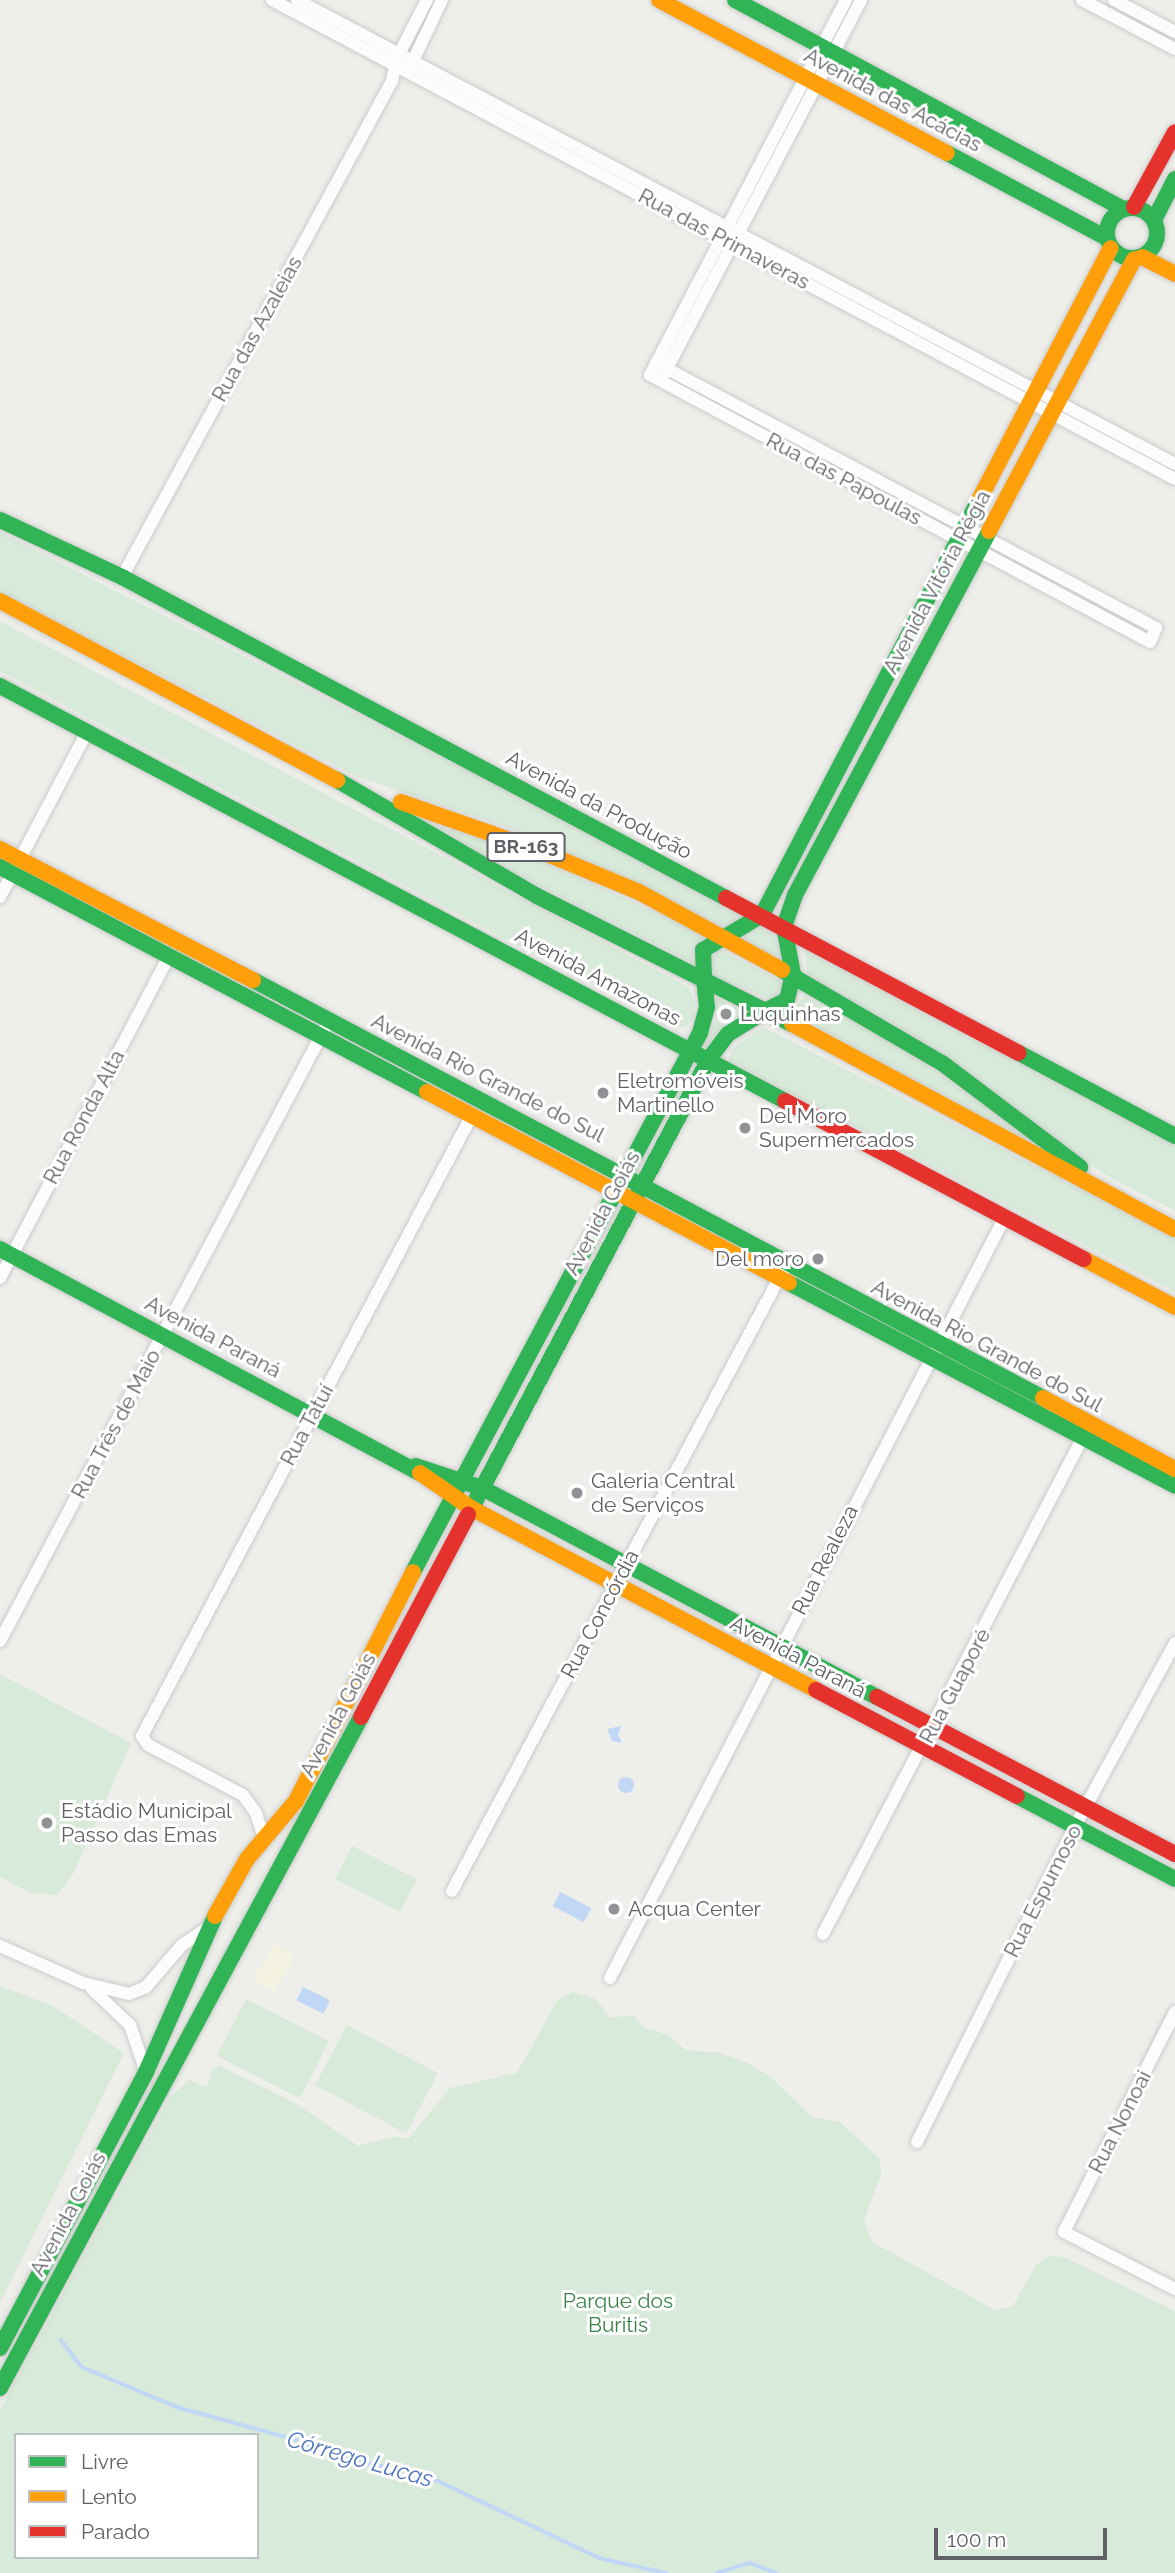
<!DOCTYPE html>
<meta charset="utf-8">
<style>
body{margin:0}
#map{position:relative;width:1175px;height:2573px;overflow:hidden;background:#eeeeea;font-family:Raleway,sans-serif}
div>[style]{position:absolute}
.green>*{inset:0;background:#d8ead9;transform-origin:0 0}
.sand>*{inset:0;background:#f4f3e1;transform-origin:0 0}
.water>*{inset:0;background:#c0d7f6;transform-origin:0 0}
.round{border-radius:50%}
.stream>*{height:3.5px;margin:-1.75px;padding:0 1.75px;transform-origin:1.75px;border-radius:1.75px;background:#c0d7f6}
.roads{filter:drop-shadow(0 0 2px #cbcccb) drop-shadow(0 0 2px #cbcccb)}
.street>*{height:12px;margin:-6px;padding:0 6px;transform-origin:6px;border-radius:6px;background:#fcfcfc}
.fast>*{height:16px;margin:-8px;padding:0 8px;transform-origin:8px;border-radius:8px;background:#30b455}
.fast>.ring{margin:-8px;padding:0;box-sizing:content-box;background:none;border:16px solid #30b455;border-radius:50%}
.slow>*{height:16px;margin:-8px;padding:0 8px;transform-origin:8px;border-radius:8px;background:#ff9f0a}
.jam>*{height:16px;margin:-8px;padding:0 8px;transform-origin:8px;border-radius:8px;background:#e5322d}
.dots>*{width:19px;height:19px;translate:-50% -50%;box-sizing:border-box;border:4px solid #fff;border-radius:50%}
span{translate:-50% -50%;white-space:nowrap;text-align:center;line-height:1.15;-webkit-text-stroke:6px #fff;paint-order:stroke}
.shield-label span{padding:2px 5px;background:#fff;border:2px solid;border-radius:5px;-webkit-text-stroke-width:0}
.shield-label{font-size:19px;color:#5f6167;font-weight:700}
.street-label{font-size:21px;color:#5f6167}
.poi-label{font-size:21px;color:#5f6167}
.left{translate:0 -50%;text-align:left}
.right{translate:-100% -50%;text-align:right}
.park-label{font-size:21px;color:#3a8348}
.water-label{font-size:23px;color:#4f75bf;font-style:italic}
.legend{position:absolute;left:14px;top:2433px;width:245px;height:126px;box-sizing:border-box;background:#fff;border:2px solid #bfc0c2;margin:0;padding:9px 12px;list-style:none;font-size:21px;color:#5f6167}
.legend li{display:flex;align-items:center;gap:14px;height:35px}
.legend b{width:35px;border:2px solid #bfc0c2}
.scale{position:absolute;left:934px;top:2528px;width:173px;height:32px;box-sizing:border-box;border:4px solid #5f6167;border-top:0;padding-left:9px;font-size:21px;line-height:24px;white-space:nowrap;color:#5f6167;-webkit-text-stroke:5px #fff;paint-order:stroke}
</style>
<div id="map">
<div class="green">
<i style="clip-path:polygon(0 532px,746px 913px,743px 919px,723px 929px,534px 836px,358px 777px,0 592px)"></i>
<i style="clip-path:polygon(0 621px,688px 987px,695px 1003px,694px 1019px,684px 1027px,673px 1028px,0 671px)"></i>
<i style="clip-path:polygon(410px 820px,487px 838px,711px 936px,696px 965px)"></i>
<i style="clip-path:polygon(763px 926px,772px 931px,784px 963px,734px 936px)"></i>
<i style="clip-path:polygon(716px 948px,784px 982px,779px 1002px,709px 975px)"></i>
<i style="clip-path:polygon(805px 950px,1175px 1145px,1175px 1211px,1109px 1177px,807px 974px)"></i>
<i style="clip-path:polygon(715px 996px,745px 1013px,725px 1028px,710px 1052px,702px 1047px,716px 1020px)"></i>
<i style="clip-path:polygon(804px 996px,877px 1030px,1064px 1161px,791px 1013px)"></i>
<i style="clip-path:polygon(763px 1027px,1175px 1237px,1175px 1292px,728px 1061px,733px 1048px)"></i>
<i style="clip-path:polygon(0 1674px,131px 1743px,73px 1874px,57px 1895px,31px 1893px,0 1877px)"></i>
<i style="left:352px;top:1846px;width:73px;height:37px;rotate:27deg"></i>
<i style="clip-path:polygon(0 1986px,53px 2006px,124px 2053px,0 2302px)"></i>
<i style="clip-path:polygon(evenodd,573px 1992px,596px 1999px,610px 2018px,633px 2015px,644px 2028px,669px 2035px,686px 2051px,717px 2052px,750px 2064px,772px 2078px,812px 2117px,840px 2122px,880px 2159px,881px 2174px,864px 2220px,872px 2242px,995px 2310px,1013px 2306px,1036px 2265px,1050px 2255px,1066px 2258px,1175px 2311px,1175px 2573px,0 2573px,0 2410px,170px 2097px,189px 2080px,207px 2087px,212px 2070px,220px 2066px,297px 2104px,358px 2146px,392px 2137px,409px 2138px,450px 2088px,517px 2073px,557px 2001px,573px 1992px,16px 2435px,257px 2435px,257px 2557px,16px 2557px,16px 2435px)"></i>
<i style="left:246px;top:1999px;width:93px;height:64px;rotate:27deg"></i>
<i style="left:347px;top:2025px;width:103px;height:68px;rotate:28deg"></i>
</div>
<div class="sand">
<i style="left:273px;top:1944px;width:25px;height:41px;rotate:29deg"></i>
</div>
<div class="water">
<i style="clip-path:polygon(621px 1726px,618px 1735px,622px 1743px,612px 1741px,607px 1729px)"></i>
<i class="round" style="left:618px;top:1777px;width:16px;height:16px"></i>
<i style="left:560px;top:1892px;width:35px;height:16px;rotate:27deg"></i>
<i style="left:303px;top:1987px;width:30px;height:15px;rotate:26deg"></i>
</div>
<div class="stream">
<i style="left:61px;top:2340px;width:34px;rotate:52deg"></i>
<i style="left:82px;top:2367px;width:103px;rotate:22.8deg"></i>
<i style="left:177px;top:2407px;width:124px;rotate:15.4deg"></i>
<i style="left:297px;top:2440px;width:40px;rotate:23.4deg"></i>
<i style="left:334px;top:2456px;width:96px;rotate:12deg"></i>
<i style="left:428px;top:2476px;width:190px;rotate:25.6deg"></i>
<i style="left:599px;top:2558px;width:69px;rotate:12.6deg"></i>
<i style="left:717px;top:2573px;width:34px;rotate:-17deg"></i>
<i style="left:750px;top:2563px;width:28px;rotate:21deg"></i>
</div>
<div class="roads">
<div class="street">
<i style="left:272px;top:0;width:1022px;rotate:27.94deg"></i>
<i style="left:297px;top:0;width:993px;rotate:27.86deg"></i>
<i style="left:1082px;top:0;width:105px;rotate:27.8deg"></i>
<i style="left:1114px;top:0;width:69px;rotate:27.7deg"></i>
<i style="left:411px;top:65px;width:72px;rotate:-64.5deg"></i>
<i style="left:656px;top:363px;width:566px;rotate:27.92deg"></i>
<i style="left:1156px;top:628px;width:15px;rotate:113deg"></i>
<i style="left:1150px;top:642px;width:567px;rotate:-151.9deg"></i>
<i style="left:650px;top:375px;width:423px;rotate:-62.4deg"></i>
<i style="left:664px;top:374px;width:423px;rotate:-62.2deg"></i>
<i style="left:122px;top:577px;width:565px;rotate:-61.44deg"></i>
<i style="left:392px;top:81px;width:21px;rotate:-79deg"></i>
<i style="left:396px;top:60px;width:68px;rotate:-62.7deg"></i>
<i style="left:0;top:897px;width:187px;rotate:-62.2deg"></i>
<i style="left:0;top:1278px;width:364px;rotate:-62.3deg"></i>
<i style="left:0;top:1641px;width:692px;rotate:-62.06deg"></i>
<i style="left:264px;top:1838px;width:26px;rotate:-108deg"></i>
<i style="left:256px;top:1813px;width:22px;rotate:-126deg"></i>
<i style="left:243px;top:1795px;width:107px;rotate:-152.2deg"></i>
<i style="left:148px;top:1745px;width:11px;rotate:-124deg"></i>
<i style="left:142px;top:1736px;width:703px;rotate:-62.01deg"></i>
<i style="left:452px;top:1891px;width:703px;rotate:-61.9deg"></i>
<i style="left:823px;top:1934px;width:561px;rotate:-62.38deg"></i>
<i style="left:0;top:1946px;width:91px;rotate:24deg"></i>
<i style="left:83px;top:1983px;width:47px;rotate:13.4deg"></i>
<i style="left:129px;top:1994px;width:18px;rotate:-22deg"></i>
<i style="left:146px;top:1987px;width:55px;rotate:-49.4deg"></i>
<i style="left:182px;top:1945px;width:32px;rotate:-34deg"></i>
<i style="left:610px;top:1978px;width:857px;rotate:-62.57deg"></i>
<i style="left:92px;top:1989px;width:52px;rotate:43.5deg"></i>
<i style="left:130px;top:2025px;width:50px;rotate:71.2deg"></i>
<i style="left:1175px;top:2012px;width:246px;rotate:116.8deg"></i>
<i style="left:1064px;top:2232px;width:125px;rotate:27.2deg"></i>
<i style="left:917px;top:2142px;width:353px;rotate:-63.4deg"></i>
<i style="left:1075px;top:1826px;width:209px;rotate:-61.3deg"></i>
</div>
<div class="fast">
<i style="left:735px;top:0;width:441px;rotate:28.3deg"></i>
<i style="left:947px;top:153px;width:181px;rotate:28deg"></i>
<i class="ring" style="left:1107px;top:208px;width:34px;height:34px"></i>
<i style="left:1154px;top:220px;width:46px;rotate:-62.9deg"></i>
<i style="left:0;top:520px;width:135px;rotate:25deg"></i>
<i style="left:122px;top:577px;width:684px;rotate:27.99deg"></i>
<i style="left:0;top:686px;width:888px;rotate:27.86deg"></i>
<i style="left:337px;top:780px;width:231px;rotate:30.1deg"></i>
<i style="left:537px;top:896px;width:285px;rotate:26.7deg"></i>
<i style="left:0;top:867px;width:483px;rotate:27.8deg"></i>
<i style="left:725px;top:937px;width:43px;rotate:-30.7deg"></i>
<i style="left:762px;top:915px;width:468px;rotate:-62.4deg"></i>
<i style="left:782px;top:970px;width:185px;rotate:30.2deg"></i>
<i style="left:942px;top:1063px;width:173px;rotate:37deg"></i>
<i style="left:793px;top:974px;width:48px;rotate:-100.8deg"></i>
<i style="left:784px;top:927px;width:34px;rotate:-71deg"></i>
<i style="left:795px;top:895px;width:412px;rotate:-61.9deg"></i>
<i style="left:704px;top:978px;width:28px;rotate:-92deg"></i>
<i style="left:703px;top:950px;width:26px;rotate:-31deg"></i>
<i style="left:253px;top:980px;width:894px;rotate:27.88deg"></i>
<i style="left:767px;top:1010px;width:22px;rotate:-27deg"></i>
<i style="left:787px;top:1000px;width:27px;rotate:-77deg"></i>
<i style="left:1019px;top:1053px;width:177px;rotate:28deg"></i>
<i style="left:0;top:1249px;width:476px;rotate:28.1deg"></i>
<i style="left:789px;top:1283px;width:436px;rotate:27.7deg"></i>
<i style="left:416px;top:1466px;width:70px;rotate:18.4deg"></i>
<i style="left:482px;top:1488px;width:447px;rotate:27.9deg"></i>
<i style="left:468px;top:1515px;width:516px;rotate:-62.14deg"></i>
<i style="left:709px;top:1059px;width:31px;rotate:-53deg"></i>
<i style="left:728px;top:1034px;width:46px;rotate:-31.6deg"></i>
<i style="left:413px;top:1572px;width:611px;rotate:-61.97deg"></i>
<i style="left:700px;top:1033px;width:27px;rotate:-75deg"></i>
<i style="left:707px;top:1007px;width:29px;rotate:-96deg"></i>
<i style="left:1017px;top:1796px;width:178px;rotate:27.7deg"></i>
<i style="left:0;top:2348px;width:312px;rotate:-62.1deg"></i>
<i style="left:146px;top:2072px;width:171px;rotate:-66.1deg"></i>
<i style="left:0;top:2388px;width:762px;rotate:-61.72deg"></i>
</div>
<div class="slow">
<i style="left:659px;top:0;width:326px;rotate:28deg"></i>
<i style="left:1142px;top:257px;width:37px;rotate:27deg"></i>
<i style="left:979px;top:500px;width:284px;rotate:-62.4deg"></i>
<i style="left:989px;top:531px;width:308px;rotate:-61.9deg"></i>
<i style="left:0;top:601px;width:382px;rotate:28deg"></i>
<i style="left:401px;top:802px;width:145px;rotate:19.3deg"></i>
<i style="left:538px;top:850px;width:109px;rotate:22.6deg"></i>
<i style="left:639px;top:892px;width:163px;rotate:28.6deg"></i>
<i style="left:0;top:849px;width:285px;rotate:27.4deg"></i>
<i style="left:792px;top:1024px;width:434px;rotate:28.2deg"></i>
<i style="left:427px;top:1092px;width:409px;rotate:27.8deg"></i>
<i style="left:1084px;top:1259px;width:103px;rotate:27.8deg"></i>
<i style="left:1043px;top:1398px;width:150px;rotate:28.3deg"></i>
<i style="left:420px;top:1473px;width:62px;rotate:34.5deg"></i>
<i style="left:471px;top:1508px;width:390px;rotate:27.8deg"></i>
<i style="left:215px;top:1916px;width:65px;rotate:-60.7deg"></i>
<i style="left:247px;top:1859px;width:76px;rotate:-49.8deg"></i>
<i style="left:296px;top:1801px;width:257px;rotate:-62.9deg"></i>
</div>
<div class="jam">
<i style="left:1134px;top:207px;width:85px;rotate:-61.3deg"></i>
<i style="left:726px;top:898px;width:331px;rotate:27.9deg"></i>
<i style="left:785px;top:1101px;width:338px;rotate:27.9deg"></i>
<i style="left:816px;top:1690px;width:227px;rotate:27.8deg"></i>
<i style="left:877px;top:1697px;width:337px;rotate:27.8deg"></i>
<i style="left:361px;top:1717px;width:229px;rotate:-62.1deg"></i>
</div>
</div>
<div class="dots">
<i style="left:726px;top:1014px;background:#919295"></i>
<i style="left:603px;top:1093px;background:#919295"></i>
<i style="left:745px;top:1128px;background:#919295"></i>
<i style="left:818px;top:1259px;background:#919295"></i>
<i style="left:577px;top:1493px;background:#919295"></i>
<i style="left:47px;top:1823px;background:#919295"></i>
<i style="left:614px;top:1909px;background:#919295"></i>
</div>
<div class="shield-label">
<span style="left:526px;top:847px">BR-163</span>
</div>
<div class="street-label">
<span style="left:893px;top:100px;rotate:28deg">Avenida das Acácias</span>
<span style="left:724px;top:239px;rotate:28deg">Rua das Primaveras</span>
<span style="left:257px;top:329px;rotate:-61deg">Rua das Azaleias</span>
<span style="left:844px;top:479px;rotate:28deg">Rua das Papoulas</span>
<span style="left:937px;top:582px;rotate:-62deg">Avenida Vitória Régia</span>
<span style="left:599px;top:805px;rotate:28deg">Avenida da Produção</span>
<span style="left:598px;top:977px;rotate:28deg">Avenida Amazonas</span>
<span style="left:488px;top:1078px;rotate:27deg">Avenida Rio Grande do Sul</span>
<span style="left:84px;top:1117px;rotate:-62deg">Rua Ronda Alta</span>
<span style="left:602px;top:1213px;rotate:-62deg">Avenida Goiás</span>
<span style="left:213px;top:1337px;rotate:28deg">Avenida Paraná</span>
<span style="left:987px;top:1346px;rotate:28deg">Avenida Rio Grande do Sul</span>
<span style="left:116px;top:1424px;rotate:-62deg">Rua Três de Maio</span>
<span style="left:307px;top:1425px;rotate:-62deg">Rua Tatuí</span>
<span style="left:825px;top:1560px;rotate:-63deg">Rua Realeza</span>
<span style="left:600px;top:1614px;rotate:-62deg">Rua Concórdia</span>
<span style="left:798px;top:1657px;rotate:28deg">Avenida Paraná</span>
<span style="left:955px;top:1686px;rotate:-62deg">Rua Guaporé</span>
<span style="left:338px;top:1715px;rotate:-62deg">Avenida Goiás</span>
<span style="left:1043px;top:1891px;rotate:-63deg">Rua Espumoso</span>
<span style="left:1120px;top:2122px;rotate:-63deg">Rua Nonoai</span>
<span style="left:68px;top:2214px;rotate:-62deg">Avenida Goiás</span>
</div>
<div class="poi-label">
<span class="left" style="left:740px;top:1014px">Luquinhas</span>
<span class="left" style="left:617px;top:1093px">Eletromóveis<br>Martinello</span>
<span class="left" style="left:759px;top:1128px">Del Moro<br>Supermercados</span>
<span class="right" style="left:804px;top:1259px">Del moro</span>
<span class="left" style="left:591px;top:1493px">Galeria Central<br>de Serviços</span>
<span class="left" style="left:61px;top:1823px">Estádio Municipal<br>Passo das Emas</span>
<span class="left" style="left:628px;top:1909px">Acqua Center</span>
</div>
<div class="park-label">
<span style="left:618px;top:2313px">Parque dos<br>Buritis</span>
</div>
<div class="water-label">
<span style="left:360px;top:2459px;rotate:16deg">Córrego Lucas</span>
</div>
<ul class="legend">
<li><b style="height:9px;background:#30b455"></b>Livre</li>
<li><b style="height:9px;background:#ff9f0a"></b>Lento</li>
<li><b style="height:9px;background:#e5322d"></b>Parado</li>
</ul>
<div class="scale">100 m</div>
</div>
